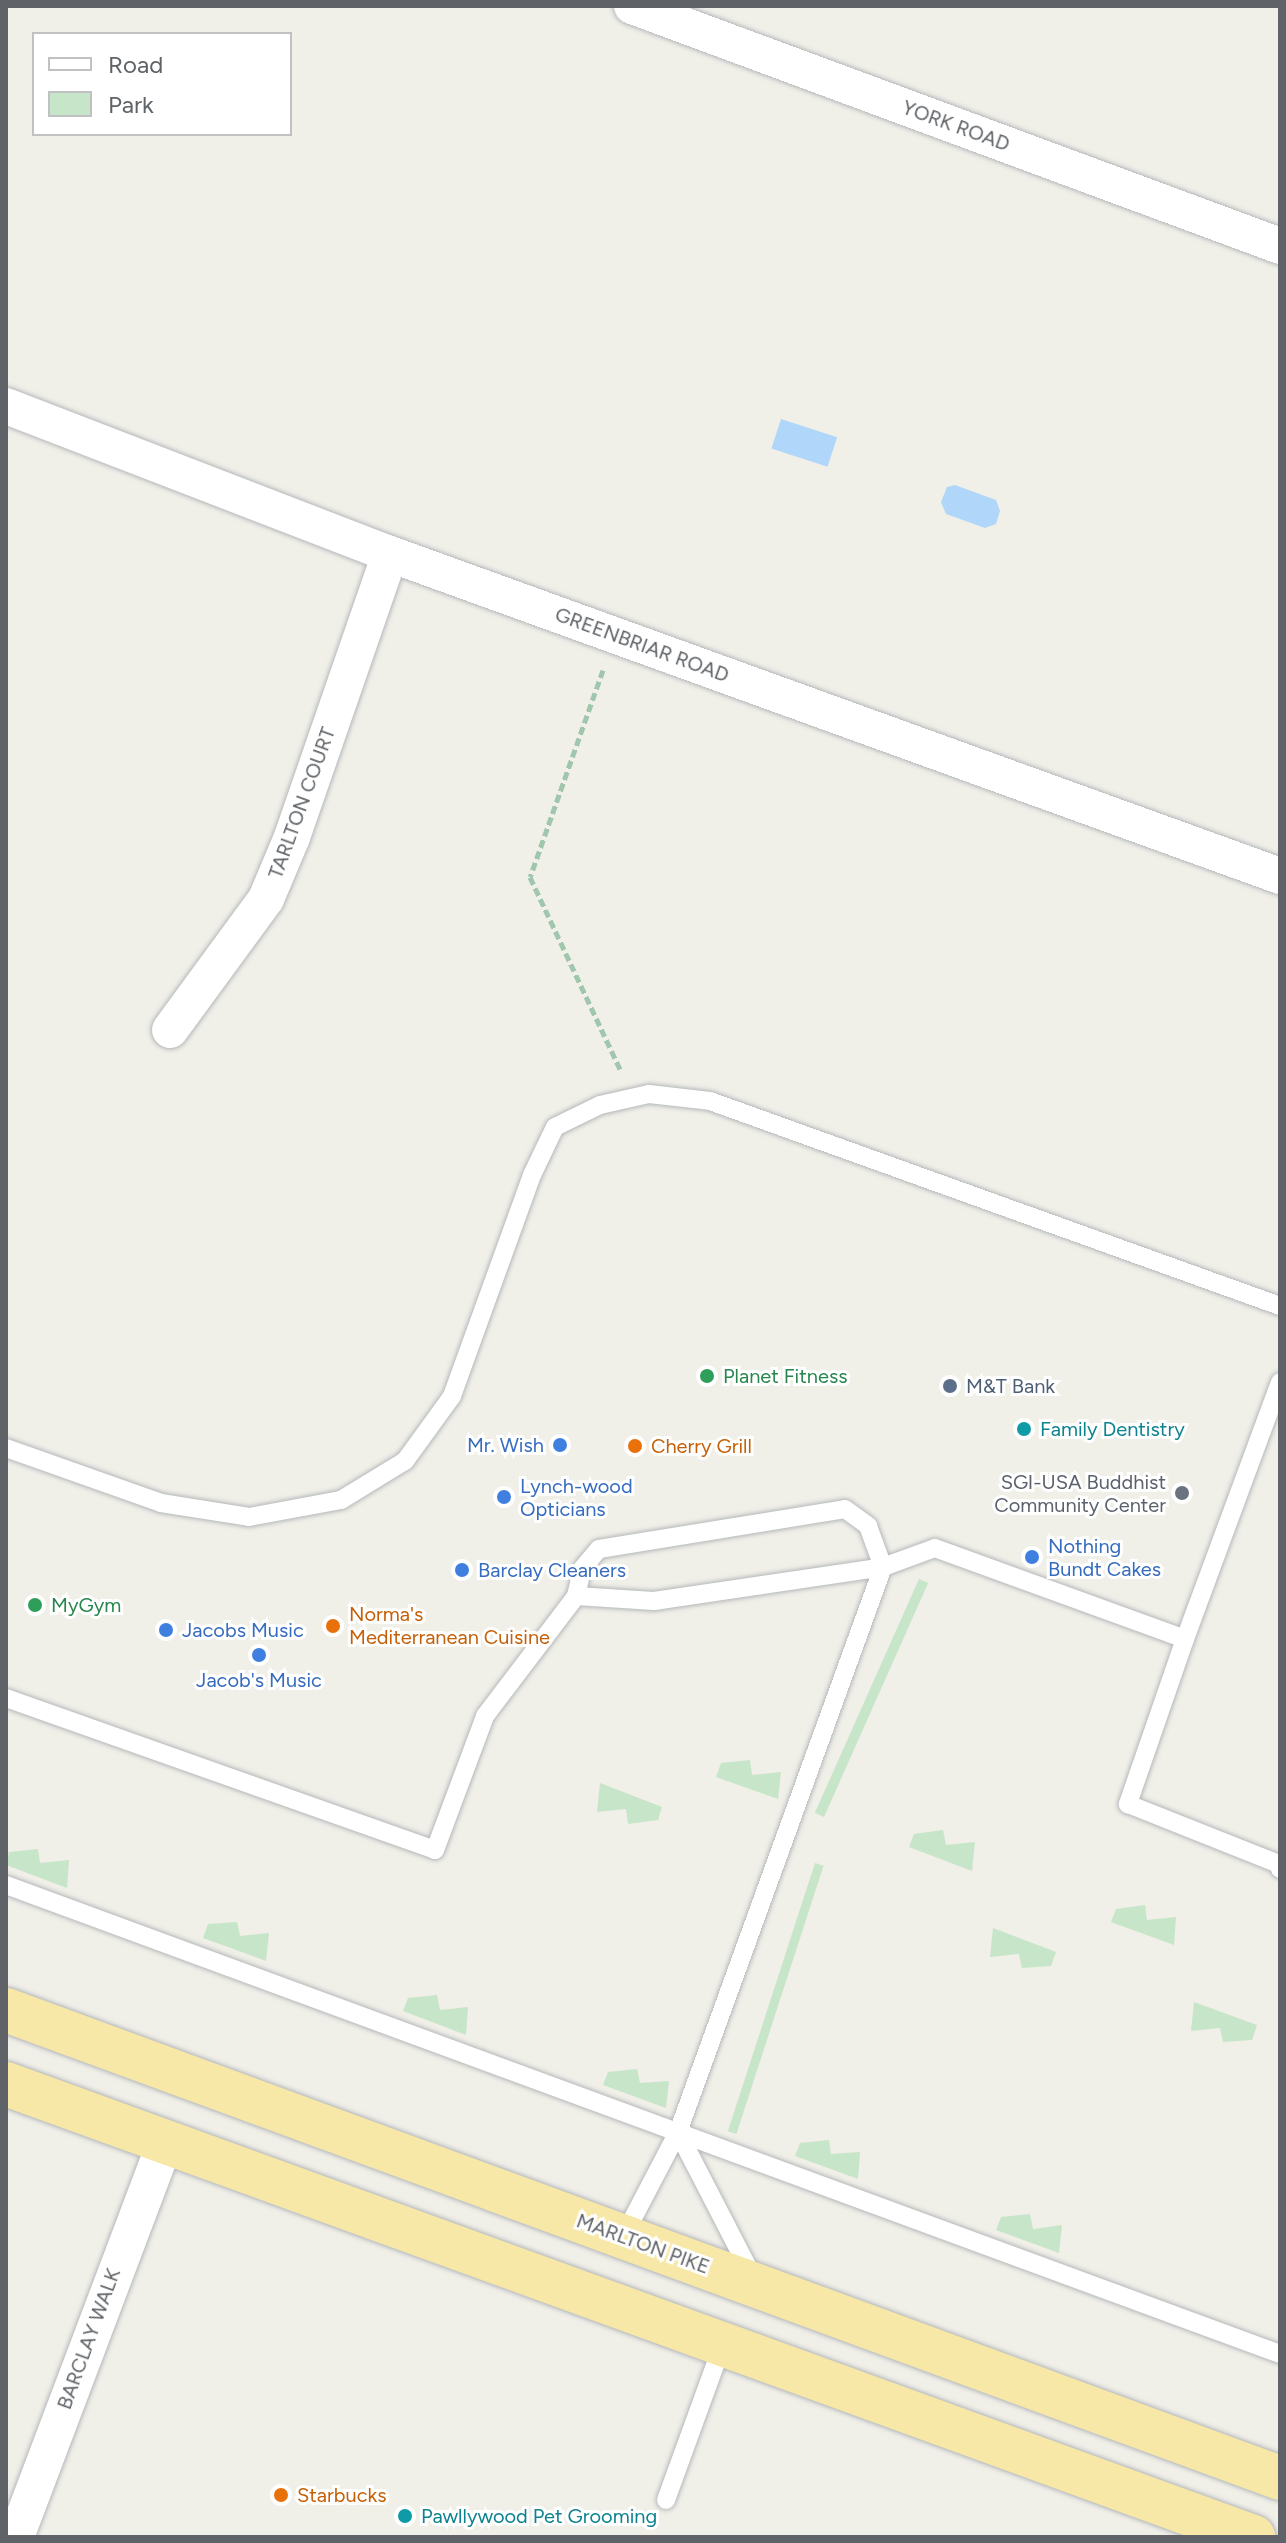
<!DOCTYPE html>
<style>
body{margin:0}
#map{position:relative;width:1286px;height:2543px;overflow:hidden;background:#f0efe8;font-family:Figtree,sans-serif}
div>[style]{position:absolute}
.green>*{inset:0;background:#c7e5c8;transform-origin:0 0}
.water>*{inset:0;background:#b0d7f9;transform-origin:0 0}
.path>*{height:5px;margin-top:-2.5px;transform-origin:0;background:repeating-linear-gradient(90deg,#a0c6ad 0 8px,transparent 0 12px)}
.roads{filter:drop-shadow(0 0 2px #b5b8bb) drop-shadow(0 0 2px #b5b8bb)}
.service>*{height:18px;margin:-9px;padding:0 9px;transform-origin:9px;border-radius:9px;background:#fff}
.minor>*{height:36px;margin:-18px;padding:0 18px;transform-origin:18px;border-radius:18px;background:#fff}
.trunk>*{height:44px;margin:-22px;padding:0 22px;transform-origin:22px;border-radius:22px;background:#f7e8a7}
.dots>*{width:22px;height:22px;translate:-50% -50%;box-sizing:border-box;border:4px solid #fff;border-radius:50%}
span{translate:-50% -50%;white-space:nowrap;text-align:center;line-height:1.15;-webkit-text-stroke:6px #fff;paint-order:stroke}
.street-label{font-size:20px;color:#5f6367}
.leisure-label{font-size:20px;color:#27864d}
.left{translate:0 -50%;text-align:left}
.service-label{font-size:20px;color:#4e5e75}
.culture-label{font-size:20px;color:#0d838f}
.shop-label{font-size:20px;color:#366cbe}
.right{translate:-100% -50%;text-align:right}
.food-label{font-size:20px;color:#c56008}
.worship-label{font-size:20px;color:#5b616d}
.frame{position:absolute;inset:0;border:8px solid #5f6367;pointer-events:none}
.legend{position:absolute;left:32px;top:32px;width:260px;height:104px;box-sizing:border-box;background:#fff;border:2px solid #bfc1c2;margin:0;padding:10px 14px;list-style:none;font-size:24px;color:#5f6367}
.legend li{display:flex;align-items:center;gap:16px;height:40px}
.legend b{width:40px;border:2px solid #bfc1c2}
</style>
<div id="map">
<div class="green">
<i style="left:919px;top:1579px;width:10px;height:256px;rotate:24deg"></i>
<i style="clip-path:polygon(750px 1760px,752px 1775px,781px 1772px,778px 1799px,716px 1777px,721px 1763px)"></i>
<i style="clip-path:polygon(600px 1783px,662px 1807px,658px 1820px,628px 1824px,626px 1809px,597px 1812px)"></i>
<i style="clip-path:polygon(943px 1830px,946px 1845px,975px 1842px,972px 1871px,909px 1847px,914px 1834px)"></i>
<i style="clip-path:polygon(38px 1849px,40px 1863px,69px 1860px,67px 1888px,6px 1865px,9px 1852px)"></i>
<i style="left:815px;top:1863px;width:9px;height:282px;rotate:18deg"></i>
<i style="clip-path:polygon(1145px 1905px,1147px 1920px,1176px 1917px,1174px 1945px,1111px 1922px,1116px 1909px)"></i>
<i style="clip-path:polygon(237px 1922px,240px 1936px,269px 1933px,266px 1961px,203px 1938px,208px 1924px)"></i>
<i style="clip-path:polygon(993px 1928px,1056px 1952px,1051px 1966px,1022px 1968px,1019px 1954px,990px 1957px)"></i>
<i style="clip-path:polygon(437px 1995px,440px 2010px,468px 2007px,466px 2035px,403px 2011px,408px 1998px)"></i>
<i style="clip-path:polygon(1194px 2002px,1257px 2025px,1252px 2040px,1223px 2042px,1220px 2028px,1191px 2031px)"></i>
<i style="clip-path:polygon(637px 2069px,640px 2083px,669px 2081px,666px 2108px,603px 2085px,608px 2072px)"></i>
<i style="clip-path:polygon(829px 2140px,831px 2154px,860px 2152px,858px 2179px,795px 2156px,800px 2143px)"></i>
<i style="clip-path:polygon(1030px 2214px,1033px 2229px,1062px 2225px,1059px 2253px,996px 2230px,1001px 2217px)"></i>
</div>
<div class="water">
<i style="left:781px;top:419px;width:59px;height:31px;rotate:18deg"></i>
<i style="clip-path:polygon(955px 485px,996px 500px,1000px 511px,996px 524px,985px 528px,946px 514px,941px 502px,947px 487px)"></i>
</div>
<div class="path">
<i style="left:603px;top:670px;width:219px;rotate:109.4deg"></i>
<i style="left:530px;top:877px;width:214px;rotate:64.9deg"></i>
</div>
<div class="roads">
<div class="service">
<i style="left:6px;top:1448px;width:164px;rotate:19.5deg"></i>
<i style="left:161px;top:1503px;width:89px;rotate:9deg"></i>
<i style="left:249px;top:1517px;width:94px;rotate:-10.5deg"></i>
<i style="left:341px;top:1500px;width:75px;rotate:-31.4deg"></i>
<i style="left:405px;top:1461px;width:80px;rotate:-54.1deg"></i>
<i style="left:452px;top:1396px;width:235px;rotate:-70.1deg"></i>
<i style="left:532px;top:1175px;width:53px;rotate:-64.4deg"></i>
<i style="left:555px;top:1127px;width:50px;rotate:-26.1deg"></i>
<i style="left:600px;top:1105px;width:50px;rotate:-12.7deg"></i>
<i style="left:649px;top:1094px;width:61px;rotate:6.5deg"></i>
<i style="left:710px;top:1101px;width:606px;rotate:19.78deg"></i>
<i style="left:576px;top:1596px;width:78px;rotate:3.7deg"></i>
<i style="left:654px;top:1601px;width:232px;rotate:-8.4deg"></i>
<i style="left:883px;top:1567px;width:601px;rotate:109.94deg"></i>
<i style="left:678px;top:2132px;width:119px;rotate:117.6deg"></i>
<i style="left:1185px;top:1639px;width:274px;rotate:-69.7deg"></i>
<i style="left:6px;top:1698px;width:455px;rotate:19.5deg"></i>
<i style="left:435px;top:1850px;width:143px;rotate:-69.5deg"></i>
<i style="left:485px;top:1716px;width:151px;rotate:-52.8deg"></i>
<i style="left:576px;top:1596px;width:28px;rotate:-77deg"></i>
<i style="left:582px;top:1569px;width:26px;rotate:-50deg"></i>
<i style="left:599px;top:1549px;width:249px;rotate:-9.2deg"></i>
<i style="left:845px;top:1509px;width:29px;rotate:36deg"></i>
<i style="left:868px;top:1526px;width:44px;rotate:69.9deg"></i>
<i style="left:883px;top:1567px;width:55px;rotate:-20.1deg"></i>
<i style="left:935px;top:1548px;width:266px;rotate:20deg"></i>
<i style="left:1185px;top:1639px;width:175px;rotate:109.1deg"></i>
<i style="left:1128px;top:1804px;width:162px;rotate:21.7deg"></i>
<i style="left:1279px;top:1864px;width:5px;rotate:79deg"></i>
<i style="left:6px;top:1885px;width:1358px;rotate:20.21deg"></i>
<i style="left:678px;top:2132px;width:165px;rotate:62.7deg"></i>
<i style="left:666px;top:2500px;width:164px;rotate:-70deg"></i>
</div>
<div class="minor">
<i style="left:632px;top:6px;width:691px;rotate:20.32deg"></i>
<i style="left:6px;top:406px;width:412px;rotate:21.1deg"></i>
<i style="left:390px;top:554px;width:946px;rotate:19.89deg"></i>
<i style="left:170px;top:1030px;width:162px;rotate:-53.8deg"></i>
<i style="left:266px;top:899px;width:67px;rotate:-67.2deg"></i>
<i style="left:292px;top:837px;width:299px;rotate:-70.9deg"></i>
<i style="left:16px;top:2537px;width:421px;rotate:-69.3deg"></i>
</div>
<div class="trunk">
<i style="left:6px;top:2010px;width:1357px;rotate:20.17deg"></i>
<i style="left:6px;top:2084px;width:1327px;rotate:19.96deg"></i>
</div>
</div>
<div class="dots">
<i style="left:707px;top:1376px;background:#2e9e5b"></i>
<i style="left:950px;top:1386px;background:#5c6f8a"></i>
<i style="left:1024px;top:1429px;background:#0f9aa8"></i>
<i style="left:560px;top:1445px;background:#3f7fe0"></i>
<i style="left:635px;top:1446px;background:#e8710a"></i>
<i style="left:1182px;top:1493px;background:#6b7280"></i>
<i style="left:504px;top:1497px;background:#3f7fe0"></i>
<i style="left:1032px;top:1557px;background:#3f7fe0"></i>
<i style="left:462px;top:1570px;background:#3f7fe0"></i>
<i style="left:35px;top:1605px;background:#2e9e5b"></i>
<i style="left:333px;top:1626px;background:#e8710a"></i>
<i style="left:166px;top:1630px;background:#3f7fe0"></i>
<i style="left:259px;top:1655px;background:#3f7fe0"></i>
<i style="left:281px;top:2495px;background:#e8710a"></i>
<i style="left:405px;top:2516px;background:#0f9aa8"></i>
</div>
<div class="street-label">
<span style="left:956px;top:126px;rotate:20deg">YORK ROAD</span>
<span style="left:642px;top:645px;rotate:20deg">GREENBRIAR ROAD</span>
<span style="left:302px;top:803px;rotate:-70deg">TARLTON COURT</span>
<span style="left:643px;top:2244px;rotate:20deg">MARLTON PIKE</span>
<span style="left:89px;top:2339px;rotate:-70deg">BARCLAY WALK</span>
</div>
<div class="leisure-label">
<span class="left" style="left:723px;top:1376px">Planet Fitness</span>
<span class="left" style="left:51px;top:1605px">MyGym</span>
</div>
<div class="service-label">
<span class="left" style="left:966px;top:1386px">M&amp;T Bank</span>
</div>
<div class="culture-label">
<span class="left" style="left:1040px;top:1429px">Family Dentistry</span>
<span class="left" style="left:421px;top:2516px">Pawllywood Pet Grooming</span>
</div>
<div class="shop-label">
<span class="right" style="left:544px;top:1445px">Mr. Wish</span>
<span class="left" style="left:520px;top:1498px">Lynch-wood<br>Opticians</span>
<span class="left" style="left:1048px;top:1558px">Nothing<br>Bundt Cakes</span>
<span class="left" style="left:478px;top:1570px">Barclay Cleaners</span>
<span class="left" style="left:182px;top:1630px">Jacobs Music</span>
<span style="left:259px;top:1680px">Jacob's Music</span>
</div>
<div class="food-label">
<span class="left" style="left:651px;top:1446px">Cherry Grill</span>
<span class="left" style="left:349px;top:1626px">Norma's<br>Mediterranean Cuisine</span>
<span class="left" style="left:297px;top:2495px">Starbucks</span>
</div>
<div class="worship-label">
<span class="right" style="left:1166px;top:1494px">SGI-USA Buddhist<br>Community Center</span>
</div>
<div class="frame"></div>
<ul class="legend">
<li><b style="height:10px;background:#fff"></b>Road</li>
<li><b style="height:22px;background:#c7e5c8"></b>Park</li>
</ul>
</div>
